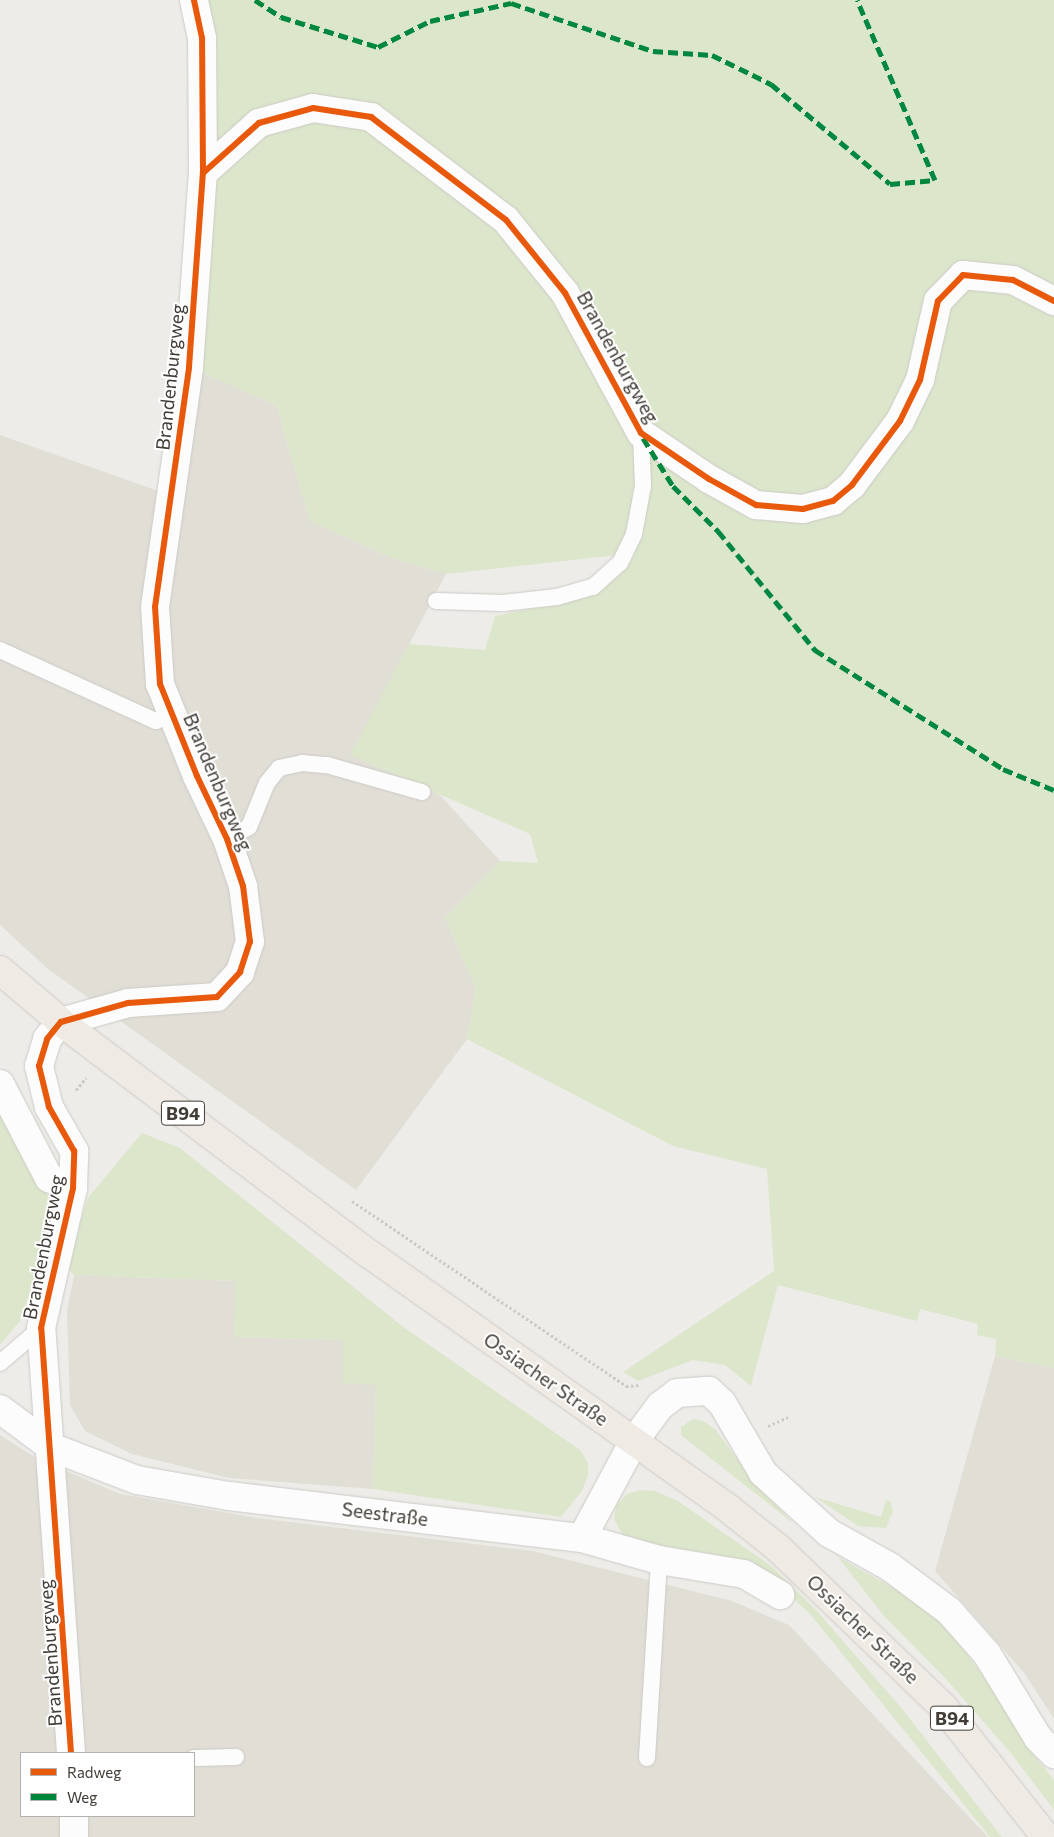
<!DOCTYPE html>
<meta charset="utf-8">
<style>
body{margin:0}
#map{position:relative;width:1054px;height:1837px;overflow:hidden;background:#eeece9;font-family:Commissioner,sans-serif}
div>[style]{position:absolute}
.residential>*{inset:0;background:#e1ded6}
.green>*{inset:0;background:#dce6cb}
.path>*{height:3px;margin-top:-1.5px;transform-origin:0;background:repeating-linear-gradient(90deg,#cccac6 0 2.5px,transparent 0 5px)}
.roads{filter:drop-shadow(0 0 1px #cccac6) drop-shadow(0 0 1px #cccac6)}
.lane>*{height:16px;margin:-8px;padding:0 8px;transform-origin:8px;border-radius:8px;background:#fcfcfc}
.street>*{height:28px;margin:-14px;padding:0 14px;transform-origin:14px;border-radius:14px;background:#fcfcfc}
.primary>*{height:28px;margin:-14px;padding:0 14px;transform-origin:14px;border-radius:14px;background:#efebe4}
.quiet>*{height:5px;margin-top:-2.5px;transform-origin:0;background:repeating-linear-gradient(90deg,#00873e 0 10px,transparent 0 15px)}
.cycleway>*{height:6px;margin:-3px;padding:0 3px;transform-origin:3px;border-radius:3px;background:#e8590c}
span{translate:-50% -50%;white-space:nowrap;text-align:center;line-height:1.15;-webkit-text-stroke:4px #fff;paint-order:stroke}
.shield-label span{padding:1px 4px;background:#fff;border:1px solid;border-radius:4px;-webkit-text-stroke-width:0}
.shield-label{font-size:18px;color:#423d36;font-weight:700}
.street-label{font-size:19px;color:#423d36}
.legend{position:absolute;left:20px;top:1752px;width:175px;height:65px;box-sizing:border-box;background:#fff;border:1px solid #b3b1af;margin:0;padding:6px 9px;list-style:none;font-size:15px;color:#423d36}
.legend li{display:flex;align-items:center;gap:10px;height:25px}
.legend b{width:25px;border:1px solid #b3b1af}
</style>
<div id="map">
<div class="residential">
<i style="clip-path:polygon(189px 367px,276px 405px,310px 521px,392px 558px,446px 574px,351px 755px,439px 794px,500px 861px,445px 918px,476px 989px,467px 1039px,356px 1190px,48px 969px,0 925px,0 435px,164px 493px)"></i>
<i style="clip-path:polygon(74px 1275px,237px 1281px,234px 1337px,343px 1340px,376px 1385px,373px 1489px,229px 1478px,132px 1454px,85px 1431px,70px 1405px,67px 1311px)"></i>
<i style="clip-path:polygon(995px 1356px,1054px 1368px,1054px 1719px,1025px 1674px,935px 1571px)"></i>
<i style="clip-path:polygon(evenodd,0 1435px,36px 1458px,120px 1494px,257px 1518px,533px 1551px,732px 1601px,789px 1625px,988px 1837px,0 1837px,0 1435px,21px 1753px,194px 1753px,194px 1816px,21px 1816px,21px 1753px)"></i>
</div>
<div class="green">
<i style="clip-path:polygon(186px 0,1054px 0,1054px 1368px,995px 1356px,996px 1339px,977px 1335px,978px 1324px,920px 1309px,917px 1321px,778px 1285px,751px 1386px,725px 1365px,693px 1360px,638px 1381px,623px 1372px,774px 1271px,767px 1169px,673px 1146px,467px 1039px,476px 989px,445px 918px,500px 861px,538px 863px,530px 834px,350px 755px,409px 644px,485px 650px,495px 616px,596px 595px,625px 570px,636px 553px,446px 574px,392px 558px,310px 521px,276px 405px,189px 367px,200px 103px)"></i>
<i style="clip-path:polygon(0 1101px,52px 1204px,55px 1222px,20px 1321px,0 1345px)"></i>
<i style="clip-path:polygon(142px 1133px,180px 1148px,402px 1326px,580px 1450px,588px 1463px,588px 1475px,582px 1491px,561px 1517px,373px 1489px,376px 1385px,343px 1383px,343px 1340px,234px 1337px,236px 1281px,74px 1275px,66px 1266px,88px 1198px)"></i>
<i style="clip-path:polygon(693px 1419px,703px 1421px,715px 1429px,755px 1483px,794px 1524px,681px 1435px,681px 1427px)"></i>
<i style="clip-path:polygon(640px 1490px,655px 1491px,678px 1501px,771px 1566px,816px 1610px,903px 1710px,1002px 1837px,990px 1837px,810px 1614px,752px 1561px,625px 1539px,614px 1519px,616px 1506px,627px 1494px)"></i>
<i style="clip-path:polygon(815px 1497px,881px 1517px,886px 1500px,890px 1501px,893px 1512px,886px 1528px,858px 1526px)"></i>
<i style="clip-path:polygon(838px 1557px,920px 1603px,948px 1629px,987px 1681px,1025px 1744px,1054px 1780px,1054px 1810px,1010px 1752px,945px 1678px,884px 1616px)"></i>
</div>
<div class="path">
<i style="left:76px;top:1090px;width:16px;rotate:-50deg"></i>
<i style="left:352px;top:1201px;width:331px;rotate:34deg"></i>
<i style="left:626px;top:1386px;width:13px;rotate:-4deg"></i>
<i style="left:768px;top:1426px;width:22px;rotate:-24deg"></i>
</div>
<div class="roads">
<div class="lane">
<i style="left:436px;top:601px;width:67px;rotate:1.7deg"></i>
<i style="left:503px;top:603px;width:54px;rotate:-6.3deg"></i>
<i style="left:557px;top:597px;width:37px;rotate:-16deg"></i>
<i style="left:593px;top:587px;width:36px;rotate:-42deg"></i>
<i style="left:620px;top:563px;width:32px;rotate:-64deg"></i>
<i style="left:634px;top:534px;width:49px;rotate:-79.4deg"></i>
<i style="left:643px;top:486px;width:53px;rotate:-92.2deg"></i>
<i style="left:0;top:650px;width:171px;rotate:24.5deg"></i>
<i style="left:156px;top:721px;width:18px;rotate:-27deg"></i>
<i style="left:227px;top:839px;width:25px;rotate:-29deg"></i>
<i style="left:249px;top:827px;width:48px;rotate:-67.8deg"></i>
<i style="left:267px;top:783px;width:19px;rotate:-51deg"></i>
<i style="left:279px;top:768px;width:24px;rotate:-12deg"></i>
<i style="left:302px;top:763px;width:25px;rotate:5deg"></i>
<i style="left:327px;top:765px;width:99px;rotate:15.9deg"></i>
<i style="left:0;top:1363px;width:54px;rotate:-40.5deg"></i>
<i style="left:194px;top:1758px;width:42px;rotate:-1.4deg"></i>
<i style="left:647px;top:1758px;width:198px;rotate:-86.5deg"></i>
</div>
<div class="street">
<i style="left:203px;top:173px;width:75px;rotate:-41.8deg"></i>
<i style="left:259px;top:123px;width:56px;rotate:-15.5deg"></i>
<i style="left:313px;top:108px;width:59px;rotate:8.8deg"></i>
<i style="left:371px;top:117px;width:170px;rotate:37.3deg"></i>
<i style="left:506px;top:220px;width:94px;rotate:51.1deg"></i>
<i style="left:565px;top:293px;width:159px;rotate:61.5deg"></i>
<i style="left:641px;top:433px;width:82px;rotate:34.1deg"></i>
<i style="left:709px;top:479px;width:54px;rotate:29deg"></i>
<i style="left:756px;top:505px;width:47px;rotate:4.9deg"></i>
<i style="left:803px;top:509px;width:31px;rotate:-15deg"></i>
<i style="left:833px;top:501px;width:25px;rotate:-40deg"></i>
<i style="left:852px;top:485px;width:80px;rotate:-53.1deg"></i>
<i style="left:900px;top:421px;width:46px;rotate:-64deg"></i>
<i style="left:920px;top:380px;width:81px;rotate:-77.2deg"></i>
<i style="left:938px;top:301px;width:36px;rotate:-46deg"></i>
<i style="left:963px;top:275px;width:50px;rotate:5.7deg"></i>
<i style="left:1013px;top:280px;width:46px;rotate:27.1deg"></i>
<i style="left:0;top:1084px;width:106px;rotate:62.5deg"></i>
<i style="left:49px;top:1178px;width:26px;rotate:23deg"></i>
<i style="left:0;top:1409px;width:64px;rotate:36.7deg"></i>
<i style="left:51px;top:1447px;width:92px;rotate:21deg"></i>
<i style="left:137px;top:1480px;width:93px;rotate:9.9deg"></i>
<i style="left:229px;top:1496px;width:355px;rotate:6.8deg"></i>
<i style="left:582px;top:1538px;width:80px;rotate:15.9deg"></i>
<i style="left:659px;top:1560px;width:86px;rotate:9.4deg"></i>
<i style="left:744px;top:1574px;width:42px;rotate:30.3deg"></i>
<i style="left:582px;top:1538px;width:110px;rotate:-61.8deg"></i>
<i style="left:634px;top:1441px;width:44px;rotate:-53.4deg"></i>
<i style="left:660px;top:1406px;width:21px;rotate:-37deg"></i>
<i style="left:677px;top:1393px;width:32px;rotate:-4deg"></i>
<i style="left:709px;top:1391px;width:18px;rotate:43deg"></i>
<i style="left:722px;top:1403px;width:81px;rotate:59.6deg"></i>
<i style="left:763px;top:1473px;width:89px;rotate:42.3deg"></i>
<i style="left:829px;top:1533px;width:70px;rotate:29.1deg"></i>
<i style="left:890px;top:1567px;width:74px;rotate:36.7deg"></i>
<i style="left:949px;top:1611px;width:57px;rotate:48.5deg"></i>
<i style="left:987px;top:1654px;width:98px;rotate:58.7deg"></i>
<i style="left:1038px;top:1738px;width:23px;rotate:45deg"></i>
<i style="left:71px;top:1753px;width:426px;rotate:-94deg"></i>
<i style="left:41px;top:1328px;width:144px;rotate:-77.1deg"></i>
<i style="left:73px;top:1188px;width:37px;rotate:-88deg"></i>
<i style="left:74px;top:1151px;width:51px;rotate:-119.6deg"></i>
<i style="left:49px;top:1107px;width:42px;rotate:-103.7deg"></i>
<i style="left:39px;top:1066px;width:28px;rotate:-73deg"></i>
<i style="left:47px;top:1039px;width:22px;rotate:-51deg"></i>
<i style="left:61px;top:1022px;width:70px;rotate:-15.8deg"></i>
<i style="left:128px;top:1003px;width:89px;rotate:-3.9deg"></i>
<i style="left:217px;top:997px;width:34px;rotate:-47deg"></i>
<i style="left:240px;top:972px;width:32px;rotate:-72deg"></i>
<i style="left:250px;top:942px;width:56px;rotate:-97.1deg"></i>
<i style="left:243px;top:886px;width:50px;rotate:-108.8deg"></i>
<i style="left:227px;top:839px;width:70px;rotate:-115.5deg"></i>
<i style="left:197px;top:776px;width:99px;rotate:-111.9deg"></i>
<i style="left:160px;top:684px;width:77px;rotate:-93.7deg"></i>
<i style="left:155px;top:607px;width:242px;rotate:-81.9deg"></i>
<i style="left:189px;top:367px;width:195px;rotate:-85.9deg"></i>
<i style="left:203px;top:173px;width:135px;rotate:-90.4deg"></i>
<i style="left:202px;top:38px;width:39px;rotate:-102deg"></i>
<i style="left:74px;top:1837px;width:21px;rotate:-90deg"></i>
</div>
<div class="primary">
<i style="left:0;top:970px;width:80px;rotate:40.4deg"></i>
<i style="left:61px;top:1022px;width:384px;rotate:37deg"></i>
<i style="left:368px;top:1253px;width:443px;rotate:35.3deg"></i>
<i style="left:729px;top:1509px;width:63px;rotate:38.5deg"></i>
<i style="left:778px;top:1548px;width:231px;rotate:43.9deg"></i>
<i style="left:944px;top:1708px;width:164px;rotate:51.7deg"></i>
</div>
</div>
<div class="quiet">
<i style="left:255px;top:0;width:31px;rotate:33deg"></i>
<i style="left:281px;top:17px;width:102px;rotate:17.2deg"></i>
<i style="left:378px;top:47px;width:58px;rotate:-26.6deg"></i>
<i style="left:430px;top:21px;width:83px;rotate:-12.5deg"></i>
<i style="left:511px;top:3px;width:150px;rotate:18.7deg"></i>
<i style="left:653px;top:51px;width:59px;rotate:3.9deg"></i>
<i style="left:712px;top:55px;width:66px;rotate:26.2deg"></i>
<i style="left:771px;top:84px;width:155px;rotate:40deg"></i>
<i style="left:890px;top:184px;width:45px;rotate:-5.1deg"></i>
<i style="left:935px;top:180px;width:196px;rotate:-113.4deg"></i>
<i style="left:643px;top:438px;width:57px;rotate:58deg"></i>
<i style="left:673px;top:486px;width:64px;rotate:45deg"></i>
<i style="left:718px;top:531px;width:154px;rotate:50.8deg"></i>
<i style="left:815px;top:650px;width:222px;rotate:32.3deg"></i>
<i style="left:1003px;top:769px;width:55px;rotate:22.4deg"></i>
</div>
<div class="cycleway">
<i style="left:203px;top:173px;width:75px;rotate:-41.8deg"></i>
<i style="left:259px;top:123px;width:56px;rotate:-15.5deg"></i>
<i style="left:313px;top:108px;width:59px;rotate:8.8deg"></i>
<i style="left:371px;top:117px;width:170px;rotate:37.3deg"></i>
<i style="left:506px;top:220px;width:94px;rotate:51.1deg"></i>
<i style="left:565px;top:293px;width:159px;rotate:61.5deg"></i>
<i style="left:641px;top:433px;width:82px;rotate:34.1deg"></i>
<i style="left:709px;top:479px;width:54px;rotate:29deg"></i>
<i style="left:756px;top:505px;width:47px;rotate:4.9deg"></i>
<i style="left:803px;top:509px;width:31px;rotate:-15deg"></i>
<i style="left:833px;top:501px;width:25px;rotate:-40deg"></i>
<i style="left:852px;top:485px;width:80px;rotate:-53.1deg"></i>
<i style="left:900px;top:421px;width:46px;rotate:-64deg"></i>
<i style="left:920px;top:380px;width:81px;rotate:-77.2deg"></i>
<i style="left:938px;top:301px;width:36px;rotate:-46deg"></i>
<i style="left:963px;top:275px;width:50px;rotate:5.7deg"></i>
<i style="left:1013px;top:280px;width:46px;rotate:27.1deg"></i>
<i style="left:71px;top:1753px;width:426px;rotate:-94deg"></i>
<i style="left:41px;top:1328px;width:144px;rotate:-77.1deg"></i>
<i style="left:73px;top:1188px;width:37px;rotate:-88deg"></i>
<i style="left:74px;top:1151px;width:51px;rotate:-119.6deg"></i>
<i style="left:49px;top:1107px;width:42px;rotate:-103.7deg"></i>
<i style="left:39px;top:1066px;width:28px;rotate:-73deg"></i>
<i style="left:47px;top:1039px;width:22px;rotate:-51deg"></i>
<i style="left:61px;top:1022px;width:70px;rotate:-15.8deg"></i>
<i style="left:128px;top:1003px;width:89px;rotate:-3.9deg"></i>
<i style="left:217px;top:997px;width:34px;rotate:-47deg"></i>
<i style="left:240px;top:972px;width:32px;rotate:-72deg"></i>
<i style="left:250px;top:942px;width:56px;rotate:-97.1deg"></i>
<i style="left:243px;top:886px;width:50px;rotate:-108.8deg"></i>
<i style="left:227px;top:839px;width:70px;rotate:-115.5deg"></i>
<i style="left:197px;top:776px;width:99px;rotate:-111.9deg"></i>
<i style="left:160px;top:684px;width:77px;rotate:-93.7deg"></i>
<i style="left:155px;top:607px;width:242px;rotate:-81.9deg"></i>
<i style="left:189px;top:367px;width:195px;rotate:-85.9deg"></i>
<i style="left:203px;top:173px;width:135px;rotate:-90.4deg"></i>
<i style="left:202px;top:38px;width:39px;rotate:-102deg"></i>
</div>
<div class="shield-label">
<span style="left:183px;top:1113px">B94</span>
<span style="left:952px;top:1718px">B94</span>
</div>
<div class="street-label">
<span style="left:618px;top:357px;rotate:61deg">Brandenburgweg</span>
<span style="left:170px;top:377px;rotate:-84deg">Brandenburgweg</span>
<span style="left:218px;top:782px;rotate:67deg">Brandenburgweg</span>
<span style="left:43px;top:1247px;rotate:-79deg">Brandenburgweg</span>
<span style="left:546px;top:1379px;rotate:35deg">Ossiacher Straße</span>
<span style="left:385px;top:1514px;rotate:7deg">Seestraße</span>
<span style="left:863px;top:1629px;rotate:44deg">Ossiacher Straße</span>
<span style="left:50px;top:1653px;rotate:-94deg">Brandenburgweg</span>
</div>
<ul class="legend">
<li><b style="height:6px;background:#e8590c"></b>Radweg</li>
<li><b style="height:6px;background:#00873e"></b>Weg</li>
</ul>
</div>
